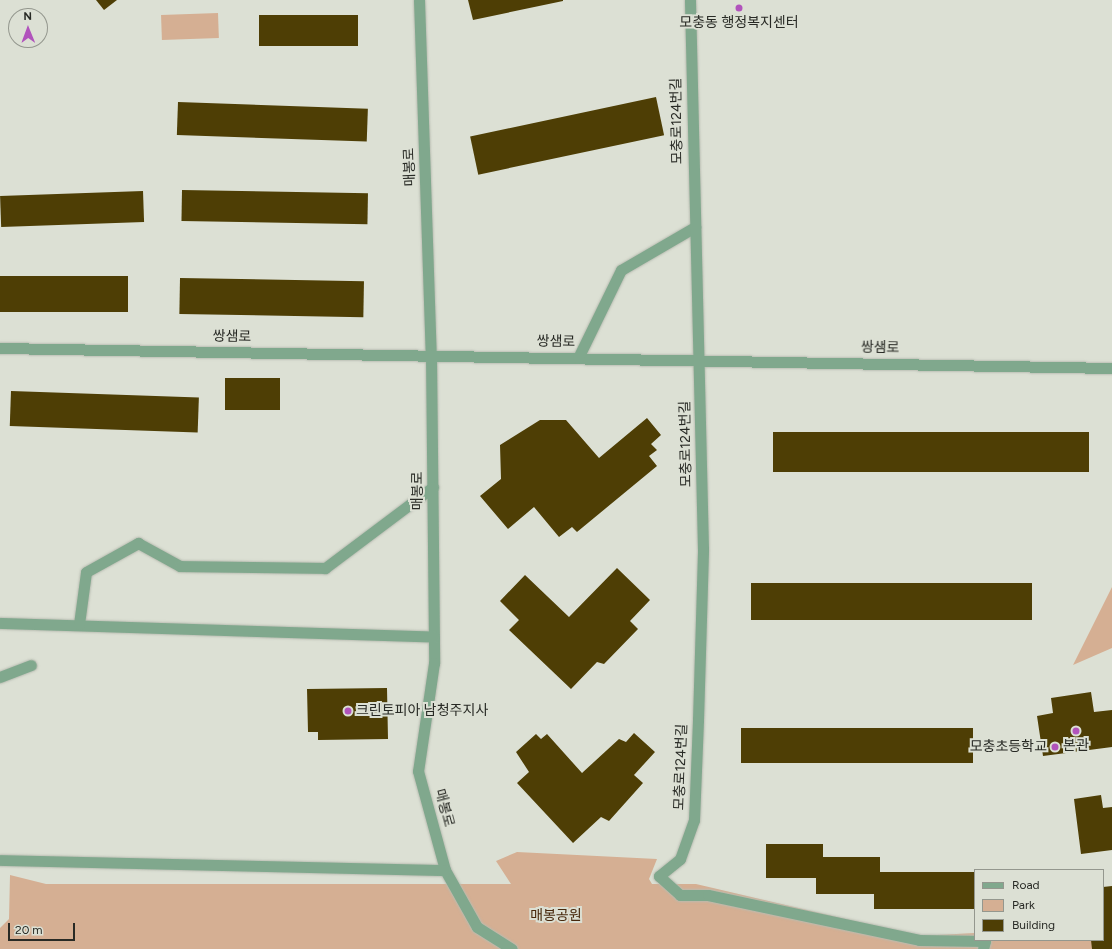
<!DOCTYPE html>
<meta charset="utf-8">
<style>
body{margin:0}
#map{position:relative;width:1112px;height:949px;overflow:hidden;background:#dce0d4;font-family:Figtree,"Noto Sans KR",sans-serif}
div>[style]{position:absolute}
.green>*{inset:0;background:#d5af93;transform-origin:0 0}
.building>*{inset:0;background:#4e3e05;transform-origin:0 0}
.roads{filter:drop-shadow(0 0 1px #b8bcb1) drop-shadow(0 0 1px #b8bcb1)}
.service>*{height:11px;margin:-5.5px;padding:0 5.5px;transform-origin:5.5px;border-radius:5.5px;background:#80a88d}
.minor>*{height:11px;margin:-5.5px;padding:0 5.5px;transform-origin:5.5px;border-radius:5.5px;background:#80a88d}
.dots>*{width:11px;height:11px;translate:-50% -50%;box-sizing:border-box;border:2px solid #dce0d4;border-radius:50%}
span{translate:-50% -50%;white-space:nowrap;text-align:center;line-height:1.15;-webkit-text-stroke:4px #dce0d4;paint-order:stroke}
.poi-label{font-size:14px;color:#282a25}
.left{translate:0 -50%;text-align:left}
.right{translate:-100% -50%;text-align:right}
.street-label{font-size:14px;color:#282a25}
.park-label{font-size:14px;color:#47280c}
.legend{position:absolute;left:974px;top:869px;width:130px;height:72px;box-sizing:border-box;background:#dce0d4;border:1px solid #94978e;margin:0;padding:5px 7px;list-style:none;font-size:12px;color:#282a25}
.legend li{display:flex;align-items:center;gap:8px;height:20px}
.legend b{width:20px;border:1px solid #94978e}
.north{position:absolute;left:8px;top:8px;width:40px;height:40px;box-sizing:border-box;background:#dce0d4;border:1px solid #94978e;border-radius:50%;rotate:359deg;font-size:11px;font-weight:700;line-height:16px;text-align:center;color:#282a25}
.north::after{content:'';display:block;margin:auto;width:14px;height:18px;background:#b153bc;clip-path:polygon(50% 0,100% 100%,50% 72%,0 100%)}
.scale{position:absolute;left:8px;top:923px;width:67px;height:18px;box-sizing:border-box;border:2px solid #282a25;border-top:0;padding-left:5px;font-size:12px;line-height:14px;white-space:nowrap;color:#282a25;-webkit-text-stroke:3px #dce0d4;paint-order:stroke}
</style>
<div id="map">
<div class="green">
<i style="left:218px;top:13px;width:25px;height:57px;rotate:88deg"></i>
<i style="clip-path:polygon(1112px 587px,1112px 648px,1073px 665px)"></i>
<i style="clip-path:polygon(517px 852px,657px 859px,649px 879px,652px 884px,696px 884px,918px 936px,975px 933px,975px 940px,1103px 940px,1112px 925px,1112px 949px,0 949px,0 928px,9px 919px,10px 875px,46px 884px,511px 884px,496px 861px)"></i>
</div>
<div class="building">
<i style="clip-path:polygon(96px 0,117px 0,104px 10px)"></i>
<i style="clip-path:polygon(468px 0,563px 0,563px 1px,473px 20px)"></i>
<i style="left:259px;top:15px;width:99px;height:31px"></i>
<i style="left:656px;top:97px;width:39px;height:190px;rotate:78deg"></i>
<i style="left:178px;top:102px;width:190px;height:33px;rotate:2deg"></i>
<i style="left:182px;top:190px;width:186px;height:31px;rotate:1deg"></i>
<i style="left:143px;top:191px;width:31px;height:143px;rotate:88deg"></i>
<i style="left:0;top:276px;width:128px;height:36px"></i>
<i style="left:180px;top:278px;width:184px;height:36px;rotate:1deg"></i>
<i style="left:225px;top:378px;width:55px;height:32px"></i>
<i style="left:11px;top:391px;width:188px;height:35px;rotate:2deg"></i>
<i style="clip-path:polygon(647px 418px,661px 435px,651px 444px,657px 450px,649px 456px,657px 466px,577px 532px,572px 527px,559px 537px,534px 507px,508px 529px,480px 496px,501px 479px,500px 445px,540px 420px,566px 420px,599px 458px)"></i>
<i style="left:773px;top:432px;width:316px;height:40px"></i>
<i style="clip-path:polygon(617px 568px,650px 600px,630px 621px,638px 629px,604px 664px,597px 662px,571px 689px,509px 630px,519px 620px,500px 601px,525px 575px,569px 617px)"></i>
<i style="left:751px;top:583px;width:281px;height:37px"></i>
<i style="clip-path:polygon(387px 688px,388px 739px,318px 740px,318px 732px,308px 732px,307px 689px)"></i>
<i style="clip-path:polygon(1091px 692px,1094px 712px,1112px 710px,1112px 747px,1043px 756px,1037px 716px,1053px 713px,1051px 698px)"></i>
<i style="left:741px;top:728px;width:232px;height:35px"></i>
<i style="clip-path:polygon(634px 733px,655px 752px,634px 775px,643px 783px,609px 821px,601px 817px,573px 843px,517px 783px,529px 772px,516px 752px,536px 734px,541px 739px,547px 734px,582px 773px,619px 739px,626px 742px)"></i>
<i style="clip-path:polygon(1101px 795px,1103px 808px,1112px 807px,1112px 850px,1081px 854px,1074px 799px)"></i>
<i style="clip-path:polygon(766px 844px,823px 844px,823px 857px,880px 857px,880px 872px,975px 872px,975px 909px,874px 909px,874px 894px,816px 894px,816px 878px,766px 878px)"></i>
<i style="clip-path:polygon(1112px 886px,1112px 949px,1092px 949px,1091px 940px,1103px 940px,1103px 887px)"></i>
</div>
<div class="roads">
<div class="service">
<i style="left:659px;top:876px;width:28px;rotate:42deg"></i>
<i style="left:680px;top:895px;width:28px"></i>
<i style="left:708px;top:895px;width:216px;rotate:12deg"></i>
<i style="left:919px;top:940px;width:66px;rotate:0.9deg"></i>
<i style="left:985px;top:941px;width:8px;rotate:104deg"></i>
</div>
<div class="minor">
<i style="left:419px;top:0;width:355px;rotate:88.1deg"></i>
<i style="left:431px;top:355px;width:308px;rotate:89.4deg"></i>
<i style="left:434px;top:663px;width:109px;rotate:98.4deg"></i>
<i style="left:418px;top:771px;width:103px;rotate:74.7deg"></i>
<i style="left:445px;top:870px;width:65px;rotate:60.7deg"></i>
<i style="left:477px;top:927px;width:41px;rotate:32.2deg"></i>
<i style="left:0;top:348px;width:1112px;rotate:1.03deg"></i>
<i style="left:578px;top:358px;width:98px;rotate:-64deg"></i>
<i style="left:621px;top:270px;width:86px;rotate:-30.2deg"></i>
<i style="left:0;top:623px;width:434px;rotate:1.8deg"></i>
<i style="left:79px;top:624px;width:52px;rotate:-82.3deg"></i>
<i style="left:86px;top:572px;width:60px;rotate:-29.1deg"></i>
<i style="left:138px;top:543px;width:48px;rotate:28.7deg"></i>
<i style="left:180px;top:566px;width:145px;rotate:0.8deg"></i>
<i style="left:325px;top:568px;width:135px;rotate:-36.9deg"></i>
<i style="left:0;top:677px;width:33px;rotate:-21deg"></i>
<i style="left:0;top:860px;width:445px;rotate:1.3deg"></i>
<i style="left:659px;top:876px;width:27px;rotate:-39deg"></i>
<i style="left:680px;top:859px;width:41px;rotate:-70.3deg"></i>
<i style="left:694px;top:820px;width:100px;rotate:-87.7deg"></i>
<i style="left:698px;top:720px;width:171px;rotate:-88.3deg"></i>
<i style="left:703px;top:549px;width:549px;rotate:-91.36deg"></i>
</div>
</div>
<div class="dots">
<i style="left:739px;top:8px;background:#b153bc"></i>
<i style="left:348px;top:711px;background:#b153bc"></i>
<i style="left:1076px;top:731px;background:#b153bc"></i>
<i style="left:1055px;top:747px;background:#b153bc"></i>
</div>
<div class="poi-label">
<span style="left:739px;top:23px">모충동 행정복지센터</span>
<span class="left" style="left:356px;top:711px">크린토피아 남청주지사</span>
<span style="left:1076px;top:746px">본관</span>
<span class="right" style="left:1047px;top:747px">모충초등학교</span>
</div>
<div class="street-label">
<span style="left:677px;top:121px;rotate:-91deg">모충로124번길</span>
<span style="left:410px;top:167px;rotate:-92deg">매봉로</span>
<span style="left:232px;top:337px;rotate:1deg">쌍샘로</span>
<span style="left:556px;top:342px;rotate:1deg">쌍샘로</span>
<span style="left:880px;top:348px;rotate:1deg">쌍샘로</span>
<span style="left:686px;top:444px;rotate:-91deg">모충로124번길</span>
<span style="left:418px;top:491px;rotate:-90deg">매봉로</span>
<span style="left:681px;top:767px;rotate:-88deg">모충로124번길</span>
<span style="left:444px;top:808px;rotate:75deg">매봉로</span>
</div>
<div class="park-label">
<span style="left:556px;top:916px">매봉공원</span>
</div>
<ul class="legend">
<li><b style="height:5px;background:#80a88d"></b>Road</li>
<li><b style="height:11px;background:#d5af93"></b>Park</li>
<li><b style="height:11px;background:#4e3e05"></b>Building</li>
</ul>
<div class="north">N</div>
<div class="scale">20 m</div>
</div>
